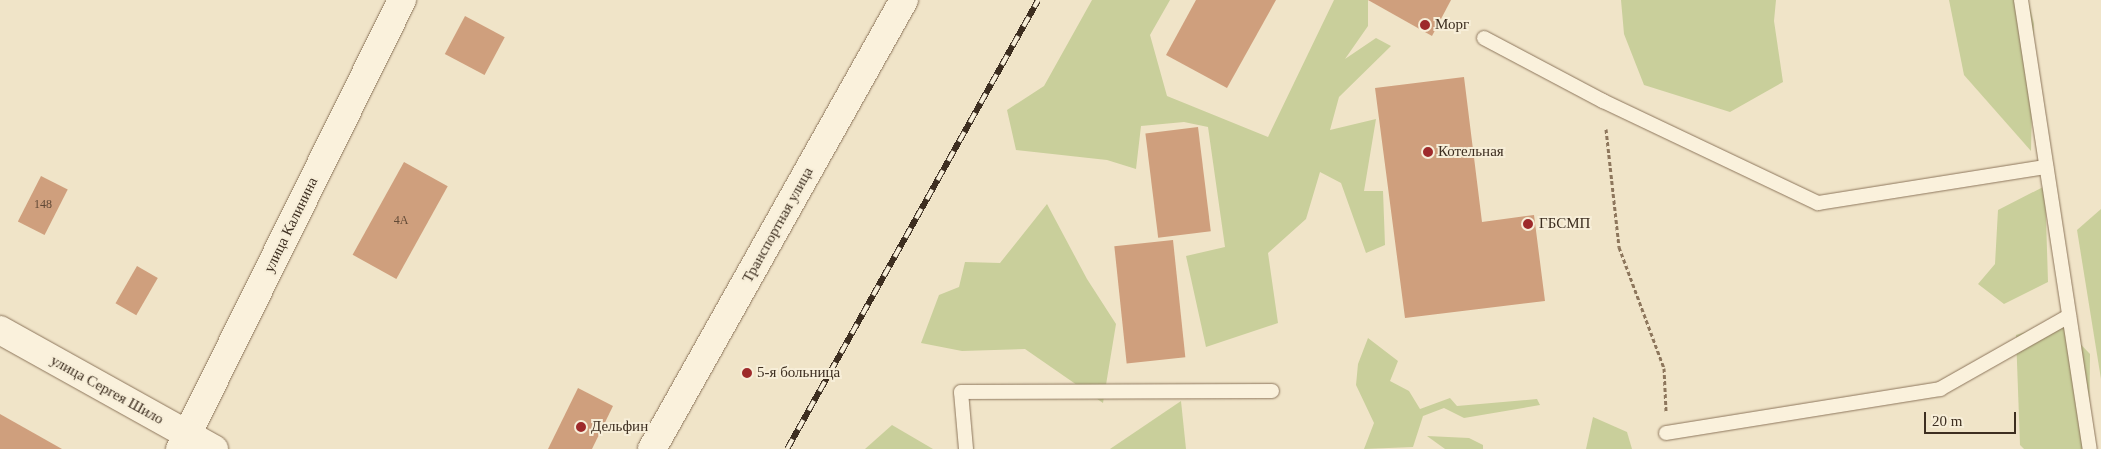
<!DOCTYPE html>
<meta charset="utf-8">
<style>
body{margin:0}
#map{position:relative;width:2101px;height:449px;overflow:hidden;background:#f0e4c8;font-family:Georgia,serif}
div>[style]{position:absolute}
.green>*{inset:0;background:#c9cf9b}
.building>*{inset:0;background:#cf9f7d;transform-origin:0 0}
.path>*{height:3px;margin-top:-1.5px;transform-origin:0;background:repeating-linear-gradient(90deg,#8d765c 0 4px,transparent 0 6.5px)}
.roads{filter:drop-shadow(0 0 1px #8d765c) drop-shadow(0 0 1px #8d765c)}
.lane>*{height:14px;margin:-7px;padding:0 7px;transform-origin:7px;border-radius:7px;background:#faf1dc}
.street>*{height:28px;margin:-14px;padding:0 14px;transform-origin:14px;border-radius:14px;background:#faf1dc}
.secondary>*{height:28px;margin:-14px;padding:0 14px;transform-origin:14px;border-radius:14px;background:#faf1dc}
.rail>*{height:5.5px;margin-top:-2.75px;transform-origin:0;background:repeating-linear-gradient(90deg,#f7eed8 0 11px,#3d2e20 0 22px);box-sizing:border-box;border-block:1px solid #3d2e20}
.dots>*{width:14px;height:14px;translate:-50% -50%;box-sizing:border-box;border:2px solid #f7eed8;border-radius:50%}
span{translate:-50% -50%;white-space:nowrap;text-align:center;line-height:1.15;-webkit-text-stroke:4px #f7eed8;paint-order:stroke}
.number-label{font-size:12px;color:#624a37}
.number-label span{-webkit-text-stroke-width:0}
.poi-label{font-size:15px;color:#3d2e20}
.left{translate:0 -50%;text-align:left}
.street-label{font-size:15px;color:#3d2e20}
.scale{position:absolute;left:1924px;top:412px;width:92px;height:22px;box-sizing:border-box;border:2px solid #3d2e20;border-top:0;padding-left:6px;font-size:15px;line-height:18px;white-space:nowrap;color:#3d2e20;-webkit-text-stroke:4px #f7eed8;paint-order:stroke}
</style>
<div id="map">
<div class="green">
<i style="clip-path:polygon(1092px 0,1170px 0,1150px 35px,1167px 96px,1268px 137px,1334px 0,1368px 0,1368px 26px,1345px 59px,1376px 38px,1391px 46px,1339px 97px,1330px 130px,1376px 119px,1364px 191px,1383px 191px,1385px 245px,1366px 253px,1341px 183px,1320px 172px,1306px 219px,1268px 253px,1278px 323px,1206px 347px,1186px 256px,1225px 247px,1208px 127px,1184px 122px,1141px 126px,1136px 169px,1107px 160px,1016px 150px,1007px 110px,1044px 86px)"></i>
<i style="clip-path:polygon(1621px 0,1776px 0,1774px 21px,1783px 82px,1730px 112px,1644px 85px,1624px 34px)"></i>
<i style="clip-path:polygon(1949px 0,2028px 0,2034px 24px,2031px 151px,1964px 75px)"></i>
<i style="clip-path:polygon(2045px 186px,2048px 282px,2004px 304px,1978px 284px,1995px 264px,1998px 210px)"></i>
<i style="clip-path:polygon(1047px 204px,1087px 279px,1116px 324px,1103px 403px,1025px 349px,962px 351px,921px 343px,939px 295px,959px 287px,965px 262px,1000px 263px)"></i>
<i style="clip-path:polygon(2101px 209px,2101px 379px,2077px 230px)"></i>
<i style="clip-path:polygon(2059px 322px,2090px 354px,2089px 449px,2024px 449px,2020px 445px,2016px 335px)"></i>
<i style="clip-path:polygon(1368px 338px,1398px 361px,1390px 381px,1409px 391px,1420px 409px,1450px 398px,1457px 406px,1537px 399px,1540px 405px,1464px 418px,1444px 408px,1423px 416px,1413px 447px,1364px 449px,1374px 423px,1356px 385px,1358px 364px)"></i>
<i style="clip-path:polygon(1181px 401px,1186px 449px,1110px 449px)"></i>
<i style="clip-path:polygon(1593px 417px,1627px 432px,1632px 449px,1586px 449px)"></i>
<i style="clip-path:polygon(892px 425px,933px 449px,865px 449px)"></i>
<i style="clip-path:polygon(1427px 436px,1469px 438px,1483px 445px,1483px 449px,1445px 449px)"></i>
</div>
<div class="building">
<i style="clip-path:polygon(1196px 0,1276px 0,1227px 88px,1166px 55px)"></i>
<i style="clip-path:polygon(1368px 0,1451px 0,1432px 36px)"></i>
<i style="left:465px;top:16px;width:45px;height:43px;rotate:28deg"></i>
<i style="clip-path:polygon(1464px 77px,1482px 222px,1534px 215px,1545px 301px,1405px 318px,1375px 88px)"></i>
<i style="left:1198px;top:127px;width:105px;height:53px;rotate:83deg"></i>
<i style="left:404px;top:162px;width:50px;height:106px;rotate:29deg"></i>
<i style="left:41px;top:176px;width:30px;height:51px;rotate:27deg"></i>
<i style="left:1173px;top:240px;width:118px;height:59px;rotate:84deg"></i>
<i style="left:137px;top:266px;width:24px;height:43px;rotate:30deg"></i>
<i style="clip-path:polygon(578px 388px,613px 406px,592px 449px,548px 449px)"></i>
<i style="clip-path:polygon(0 414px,62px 449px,0 449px)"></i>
</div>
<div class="path">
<i style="left:1606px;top:129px;width:119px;rotate:83.7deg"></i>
<i style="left:1619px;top:247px;width:129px;rotate:69.6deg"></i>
<i style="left:1664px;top:368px;width:43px;rotate:87.3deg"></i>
</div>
<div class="roads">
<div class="lane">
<i style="left:2021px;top:0;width:454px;rotate:81.3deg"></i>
<i style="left:1484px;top:38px;width:135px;rotate:27.9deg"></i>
<i style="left:1603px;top:101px;width:238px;rotate:25.4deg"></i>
<i style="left:1818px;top:203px;width:231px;rotate:-9deg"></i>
<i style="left:1666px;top:433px;width:278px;rotate:-9.1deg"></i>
<i style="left:1940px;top:389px;width:148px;rotate:-29.5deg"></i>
<i style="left:966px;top:449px;width:57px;rotate:-95deg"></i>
<i style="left:961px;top:392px;width:311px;rotate:-0.2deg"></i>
</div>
<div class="street">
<i style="left:180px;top:449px;width:501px;rotate:-63.69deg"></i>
</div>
<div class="secondary">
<i style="left:0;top:330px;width:245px;rotate:29.1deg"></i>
<i style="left:652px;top:449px;width:515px;rotate:-60.7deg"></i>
</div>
</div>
<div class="rail">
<i style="left:787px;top:449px;width:514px;rotate:-60.79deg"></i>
</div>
<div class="dots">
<i style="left:1425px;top:25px;background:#9e2a2b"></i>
<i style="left:1428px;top:152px;background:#9e2a2b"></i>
<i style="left:1528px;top:224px;background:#9e2a2b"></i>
<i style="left:747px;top:373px;background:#9e2a2b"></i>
<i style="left:581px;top:427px;background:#9e2a2b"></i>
</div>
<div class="number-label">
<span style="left:43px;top:205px">148</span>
<span style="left:401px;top:221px">4А</span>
</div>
<div class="poi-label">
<span class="left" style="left:1435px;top:25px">Морг</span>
<span class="left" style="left:1438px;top:152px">Котельная</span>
<span class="left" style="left:1539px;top:224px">ГБСМП</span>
<span class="left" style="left:757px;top:373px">5-я больница</span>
<span class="left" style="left:591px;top:427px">Дельфин</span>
</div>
<div class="street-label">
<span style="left:291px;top:225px;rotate:-64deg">улица Калинина</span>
<span style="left:778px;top:225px;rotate:-61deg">Транспортная улица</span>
<span style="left:107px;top:390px;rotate:29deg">улица Сергея Шило</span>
</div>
<div class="scale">20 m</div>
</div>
